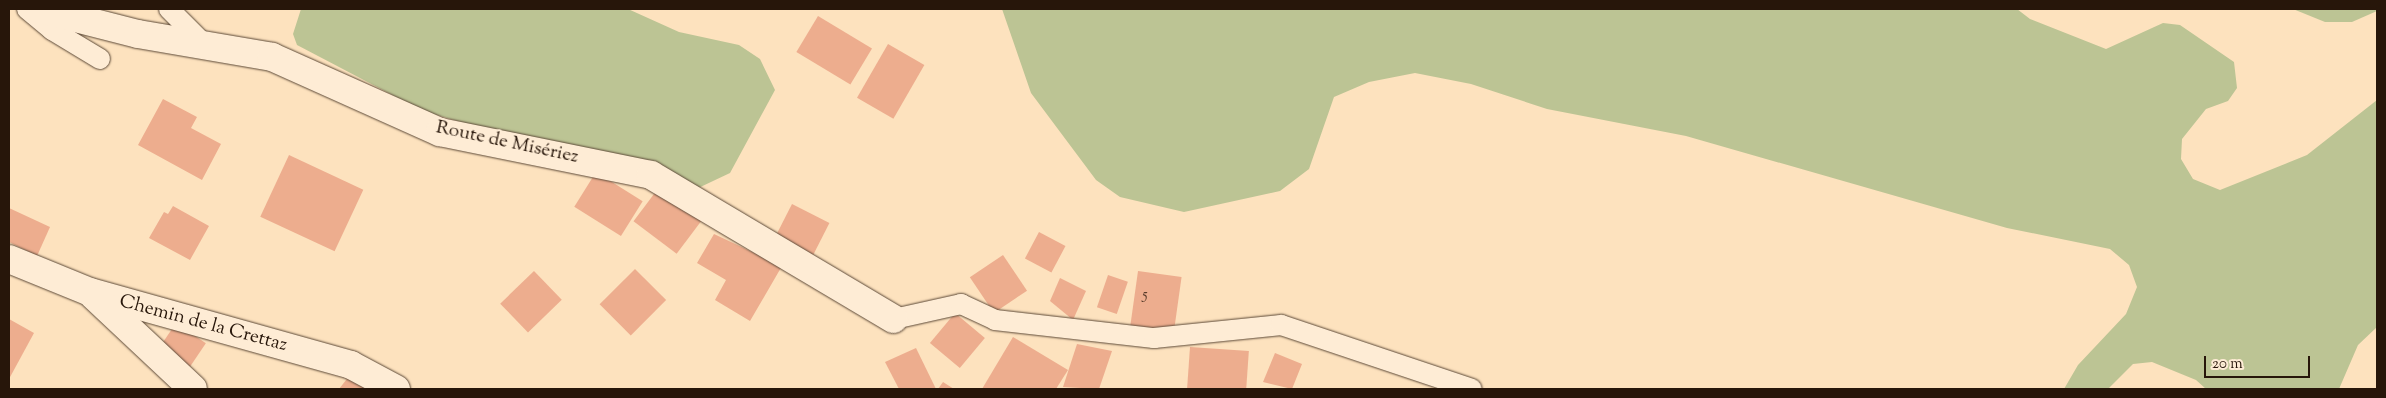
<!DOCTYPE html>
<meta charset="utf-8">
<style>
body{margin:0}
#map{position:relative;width:2386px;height:398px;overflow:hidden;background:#fde2be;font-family:"Sorts Mill Goudy",serif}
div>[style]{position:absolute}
.green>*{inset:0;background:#bcc494}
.building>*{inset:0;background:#edad8e;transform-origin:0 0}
.roads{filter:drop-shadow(0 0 1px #5c4937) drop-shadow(0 0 1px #5c4937)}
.service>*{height:20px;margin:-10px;padding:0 10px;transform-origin:10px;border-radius:10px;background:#feecd5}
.minor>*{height:28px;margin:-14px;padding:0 14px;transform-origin:14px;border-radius:14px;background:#feecd5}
span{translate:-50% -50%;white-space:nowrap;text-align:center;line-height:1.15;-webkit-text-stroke:4px #feecd5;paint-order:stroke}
.number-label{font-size:16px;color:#583c2b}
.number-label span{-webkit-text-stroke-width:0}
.street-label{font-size:19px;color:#27160a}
.frame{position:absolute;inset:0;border:10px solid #27160a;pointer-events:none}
.scale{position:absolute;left:2204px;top:356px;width:106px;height:22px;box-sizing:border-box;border:2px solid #27160a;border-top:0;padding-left:6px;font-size:15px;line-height:18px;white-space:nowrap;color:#27160a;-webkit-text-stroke:4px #feecd5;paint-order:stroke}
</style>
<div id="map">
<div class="green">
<i style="clip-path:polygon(301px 9px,628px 9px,679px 32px,739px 45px,760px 59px,775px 90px,730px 173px,694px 190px,423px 111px,297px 45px,293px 34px)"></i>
<i style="clip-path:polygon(1002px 9px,2017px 9px,2030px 19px,2106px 49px,2163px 23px,2180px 25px,2234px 62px,2237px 88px,2228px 101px,2206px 109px,2182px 139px,2181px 159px,2193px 179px,2220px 190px,2307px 155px,2377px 100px,2377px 327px,2358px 345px,2339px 389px,2206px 389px,2196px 380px,2152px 362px,2133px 364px,2108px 389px,2064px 389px,2078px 365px,2126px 314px,2137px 287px,2129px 265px,2110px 249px,2007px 228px,1686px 136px,1547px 109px,1471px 84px,1415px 73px,1369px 82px,1334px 97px,1309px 169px,1280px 191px,1184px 212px,1120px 197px,1096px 180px,1031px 93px)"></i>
<i style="clip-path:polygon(2293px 9px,2377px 9px,2377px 11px,2352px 22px,2325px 22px)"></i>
</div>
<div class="building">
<i style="left:818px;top:16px;width:63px;height:42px;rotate:31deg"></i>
<i style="left:888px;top:44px;width:42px;height:62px;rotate:30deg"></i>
<i style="clip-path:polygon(163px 99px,197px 117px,191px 128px,221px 144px,202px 180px,138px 145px)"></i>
<i style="left:289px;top:155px;width:82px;height:68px;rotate:25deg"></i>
<i style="left:596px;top:172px;width:55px;height:41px;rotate:32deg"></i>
<i style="left:660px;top:186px;width:54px;height:44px;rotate:37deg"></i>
<i style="left:792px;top:204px;width:42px;height:37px;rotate:27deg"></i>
<i style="clip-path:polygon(173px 206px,209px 226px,190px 260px,149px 238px,164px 212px,168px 214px)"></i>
<i style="clip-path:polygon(9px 208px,50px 227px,37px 256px,9px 242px)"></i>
<i style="left:1039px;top:232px;width:30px;height:30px;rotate:28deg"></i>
<i style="clip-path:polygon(714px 234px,782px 266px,750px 321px,715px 300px,726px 280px,697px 263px)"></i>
<i style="left:1003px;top:255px;width:43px;height:40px;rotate:56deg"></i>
<i style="left:635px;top:269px;width:44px;height:50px;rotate:45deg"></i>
<i style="left:534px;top:271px;width:40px;height:47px;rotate:46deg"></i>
<i style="left:1138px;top:271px;width:44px;height:59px;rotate:8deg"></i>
<i style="left:1108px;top:275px;width:21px;height:34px;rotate:19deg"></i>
<i style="clip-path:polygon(1060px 278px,1086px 291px,1073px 320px,1050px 301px)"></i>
<i style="left:955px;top:313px;width:39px;height:39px;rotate:40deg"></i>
<i style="clip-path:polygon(9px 319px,34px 333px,9px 379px)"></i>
<i style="left:176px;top:323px;width:36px;height:29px;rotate:34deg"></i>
<i style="clip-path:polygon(1013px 337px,1068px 370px,1056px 389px,982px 389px)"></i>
<i style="clip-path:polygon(1077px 344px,1112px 351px,1099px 389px,1063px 387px)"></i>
<i style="left:1190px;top:347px;width:59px;height:42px;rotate:4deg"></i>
<i style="clip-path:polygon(916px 348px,936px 389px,899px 389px,885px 362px)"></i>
<i style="clip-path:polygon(1275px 353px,1302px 364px,1292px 389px,1263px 382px)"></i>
<i style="clip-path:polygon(350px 375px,369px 389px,339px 389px)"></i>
<i style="clip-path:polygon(943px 382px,954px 389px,938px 389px)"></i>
</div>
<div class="roads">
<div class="service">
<i style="left:27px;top:9px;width:33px;rotate:40deg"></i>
<i style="left:52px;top:30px;width:56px;rotate:31.1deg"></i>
<i style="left:169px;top:9px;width:51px;rotate:45deg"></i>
<i style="left:894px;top:319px;width:69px;rotate:-12.6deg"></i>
<i style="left:961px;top:304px;width:38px;rotate:25deg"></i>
<i style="left:995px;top:320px;width:160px;rotate:6.5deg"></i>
<i style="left:1154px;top:338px;width:128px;rotate:-5.8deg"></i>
<i style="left:1281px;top:325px;width:201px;rotate:18.5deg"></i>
</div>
<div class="minor">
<i style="left:40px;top:9px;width:101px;rotate:14.3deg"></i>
<i style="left:138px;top:34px;width:136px;rotate:9.7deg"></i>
<i style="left:272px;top:57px;width:184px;rotate:24.1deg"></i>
<i style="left:440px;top:132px;width:215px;rotate:11.5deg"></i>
<i style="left:651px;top:175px;width:282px;rotate:30.7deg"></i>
<i style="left:9px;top:259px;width:87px;rotate:22.2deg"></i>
<i style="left:90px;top:292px;width:271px;rotate:15.6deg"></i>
<i style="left:351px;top:365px;width:51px;rotate:28.1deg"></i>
<i style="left:93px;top:295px;width:137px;rotate:43.2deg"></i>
</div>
</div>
<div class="number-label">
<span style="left:1145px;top:296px">5</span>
</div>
<div class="street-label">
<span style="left:507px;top:143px;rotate:12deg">Route de Misériez</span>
<span style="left:203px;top:324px;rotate:15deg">Chemin de la Crettaz</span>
</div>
<div class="frame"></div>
<div class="scale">20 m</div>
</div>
